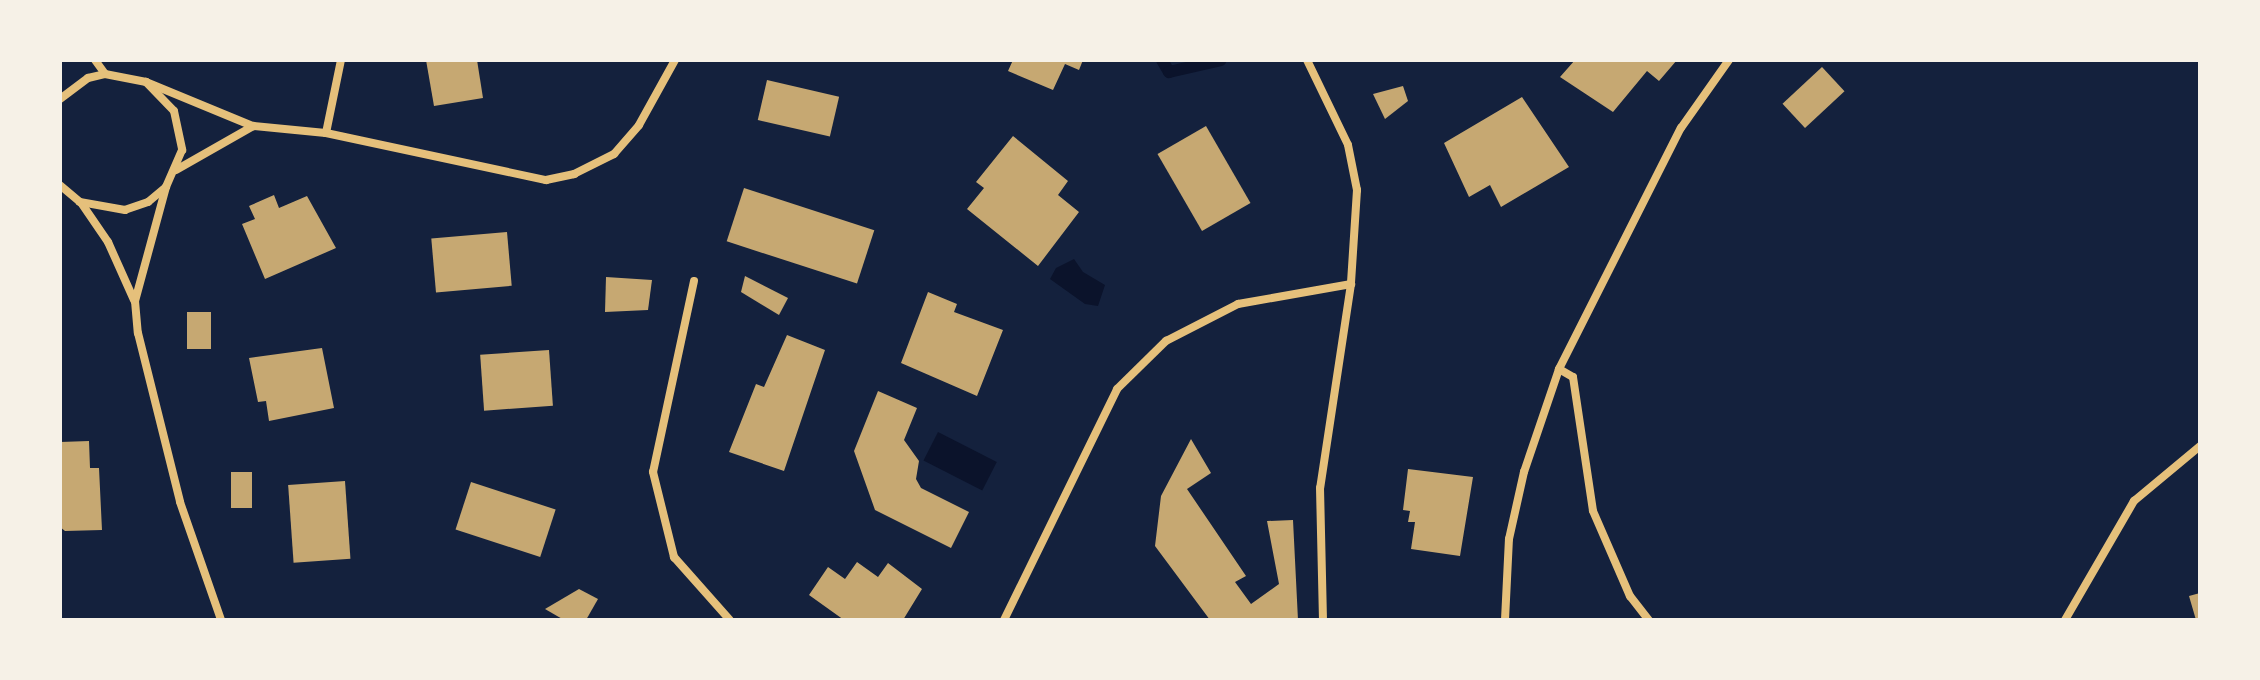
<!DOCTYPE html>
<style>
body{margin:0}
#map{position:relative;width:2260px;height:680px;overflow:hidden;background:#14213d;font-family:"Noto Serif",serif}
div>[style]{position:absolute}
.water>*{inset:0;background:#0b132b;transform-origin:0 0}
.stream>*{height:12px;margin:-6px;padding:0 6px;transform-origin:6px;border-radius:6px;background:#0b132b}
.building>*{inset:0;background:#c6a872;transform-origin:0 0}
.minor>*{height:8px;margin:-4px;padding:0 4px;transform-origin:4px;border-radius:4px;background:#e5c07b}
span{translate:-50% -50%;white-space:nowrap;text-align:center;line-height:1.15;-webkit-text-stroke:6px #f6f1e7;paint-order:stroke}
.frame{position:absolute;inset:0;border:62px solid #f6f1e7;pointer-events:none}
</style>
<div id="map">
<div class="water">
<i style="clip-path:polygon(1074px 259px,1083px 272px,1105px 285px,1098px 306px,1085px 304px,1050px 279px,1056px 268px)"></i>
<i style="left:938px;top:432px;width:66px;height:32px;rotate:27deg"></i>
</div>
<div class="stream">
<i style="left:1162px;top:60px;width:14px;rotate:60deg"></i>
<i style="left:1169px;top:72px;width:53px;rotate:-13deg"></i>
</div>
<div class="building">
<i style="clip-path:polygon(426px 60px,477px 60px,483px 98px,434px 106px)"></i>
<i style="clip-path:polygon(1013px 60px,1083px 60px,1079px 70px,1065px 64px,1053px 90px,1008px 71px)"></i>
<i style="clip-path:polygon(1575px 60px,1677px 60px,1659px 81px,1647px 71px,1613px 112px,1560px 77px)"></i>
<i style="left:1822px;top:67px;width:33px;height:54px;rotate:47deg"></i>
<i style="left:767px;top:80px;width:74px;height:41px;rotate:13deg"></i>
<i style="clip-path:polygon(1403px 86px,1408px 101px,1385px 119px,1373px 94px)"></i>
<i style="clip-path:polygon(1522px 97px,1569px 167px,1501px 207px,1490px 185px,1469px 197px,1444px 143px)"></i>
<i style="left:1206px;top:126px;width:89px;height:56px;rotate:60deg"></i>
<i style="clip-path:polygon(1013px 136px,1068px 181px,1058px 195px,1079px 212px,1038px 266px,967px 209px,984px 188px,976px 182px)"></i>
<i style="left:744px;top:188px;width:137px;height:56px;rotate:18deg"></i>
<i style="clip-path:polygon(274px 195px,279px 208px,307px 196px,336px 248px,265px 279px,242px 224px,255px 219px,249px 206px)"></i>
<i style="left:507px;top:232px;width:54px;height:76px;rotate:85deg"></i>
<i style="clip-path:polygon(745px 276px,788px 298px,779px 315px,741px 292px)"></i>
<i style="clip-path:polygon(606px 277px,652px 280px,648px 310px,605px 312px)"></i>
<i style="clip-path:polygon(928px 292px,957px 304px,954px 312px,1003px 330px,977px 396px,901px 363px)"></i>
<i style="left:187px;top:312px;width:24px;height:37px"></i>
<i style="clip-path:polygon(787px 335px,825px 350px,784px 471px,729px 452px,756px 384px,764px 387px)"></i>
<i style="clip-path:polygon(322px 348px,334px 408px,269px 421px,266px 401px,258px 402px,249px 358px)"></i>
<i style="left:549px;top:350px;width:56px;height:69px;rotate:86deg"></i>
<i style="clip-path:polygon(878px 391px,917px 408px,904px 440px,919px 461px,916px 479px,921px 488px,969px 512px,951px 548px,875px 510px,854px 451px)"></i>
<i style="clip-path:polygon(1191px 439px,1211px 473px,1187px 489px,1246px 576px,1235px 582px,1251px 604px,1279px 584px,1267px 521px,1293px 520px,1298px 620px,1210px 620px,1155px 546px,1161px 496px)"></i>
<i style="clip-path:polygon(89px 441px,90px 468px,99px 468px,102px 530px,65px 531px,60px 527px,60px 442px)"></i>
<i style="clip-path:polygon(1408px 469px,1473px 477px,1460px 556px,1411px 549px,1415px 522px,1408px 522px,1410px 511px,1403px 510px)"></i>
<i style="left:231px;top:472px;width:21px;height:36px"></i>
<i style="left:345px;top:481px;width:78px;height:57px;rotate:86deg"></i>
<i style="left:471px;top:482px;width:89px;height:50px;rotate:18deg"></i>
<i style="clip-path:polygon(857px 562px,878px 577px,888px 563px,922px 589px,903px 620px,844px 620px,809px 595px,828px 567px,845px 579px)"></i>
<i style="clip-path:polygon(579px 589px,598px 599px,586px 620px,564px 620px,545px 609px)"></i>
<i style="clip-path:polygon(2200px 593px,2200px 620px,2196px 620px,2189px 596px)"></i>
</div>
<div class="minor">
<i style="left:95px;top:60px;width:17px;rotate:54deg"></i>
<i style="left:1307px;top:60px;width:94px;rotate:64.2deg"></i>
<i style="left:1348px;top:145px;width:46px;rotate:78.7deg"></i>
<i style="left:1357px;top:190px;width:94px;rotate:93.7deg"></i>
<i style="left:1351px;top:284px;width:206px;rotate:98.6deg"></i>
<i style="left:1320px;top:488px;width:132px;rotate:88.7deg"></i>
<i style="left:146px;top:82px;width:116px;rotate:22.4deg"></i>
<i style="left:253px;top:126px;width:73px;rotate:5.5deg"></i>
<i style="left:326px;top:133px;width:225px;rotate:12.1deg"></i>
<i style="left:546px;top:180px;width:29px;rotate:-12deg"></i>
<i style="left:574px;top:174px;width:45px;rotate:-26.6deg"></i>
<i style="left:614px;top:154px;width:38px;rotate:-49deg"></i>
<i style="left:639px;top:125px;width:74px;rotate:-61deg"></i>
<i style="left:60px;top:99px;width:35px;rotate:-37deg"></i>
<i style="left:88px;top:78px;width:17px;rotate:-13deg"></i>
<i style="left:105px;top:74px;width:42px;rotate:11deg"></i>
<i style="left:146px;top:82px;width:40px;rotate:46deg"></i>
<i style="left:174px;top:111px;width:40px;rotate:78deg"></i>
<i style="left:182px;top:150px;width:40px;rotate:113.4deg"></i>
<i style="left:166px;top:187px;width:23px;rotate:140deg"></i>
<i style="left:148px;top:202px;width:24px;rotate:161deg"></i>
<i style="left:125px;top:210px;width:46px;rotate:-169.9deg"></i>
<i style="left:80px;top:202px;width:26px;rotate:-140deg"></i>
<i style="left:326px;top:133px;width:75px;rotate:-78.4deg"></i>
<i style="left:176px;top:170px;width:89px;rotate:-29.7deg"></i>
<i style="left:166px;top:187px;width:118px;rotate:105.2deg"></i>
<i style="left:135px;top:301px;width:32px;rotate:85deg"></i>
<i style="left:138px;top:333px;width:174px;rotate:76deg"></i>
<i style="left:180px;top:502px;width:125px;rotate:70.8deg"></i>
<i style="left:82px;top:204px;width:46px;rotate:55.6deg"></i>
<i style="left:108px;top:242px;width:64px;rotate:65.9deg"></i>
<i style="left:694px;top:281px;width:195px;rotate:102.1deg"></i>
<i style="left:653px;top:472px;width:88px;rotate:76.1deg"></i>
<i style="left:674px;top:557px;width:84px;rotate:48.4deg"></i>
<i style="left:1559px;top:369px;width:16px;rotate:30deg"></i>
<i style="left:1573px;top:377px;width:135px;rotate:81.5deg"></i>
<i style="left:1593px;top:511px;width:93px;rotate:66.5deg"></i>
<i style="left:1630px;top:596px;width:31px;rotate:52deg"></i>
<i style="left:1004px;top:620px;width:257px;rotate:-63.9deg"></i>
<i style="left:1117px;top:389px;width:69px;rotate:-44.4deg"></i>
<i style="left:1166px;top:341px;width:81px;rotate:-27.2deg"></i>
<i style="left:1238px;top:304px;width:115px;rotate:-10deg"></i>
<i style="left:1505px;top:620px;width:81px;rotate:-87.2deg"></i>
<i style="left:1509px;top:539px;width:69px;rotate:-77.4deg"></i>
<i style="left:1524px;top:472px;width:109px;rotate:-71.2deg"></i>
<i style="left:1559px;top:369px;width:270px;rotate:-63.2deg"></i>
<i style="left:1681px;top:128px;width:83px;rotate:-54.8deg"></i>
<i style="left:2065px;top:620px;width:138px;rotate:-59.9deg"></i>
<i style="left:2134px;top:501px;width:86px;rotate:-39.8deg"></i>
</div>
<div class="frame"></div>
</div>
